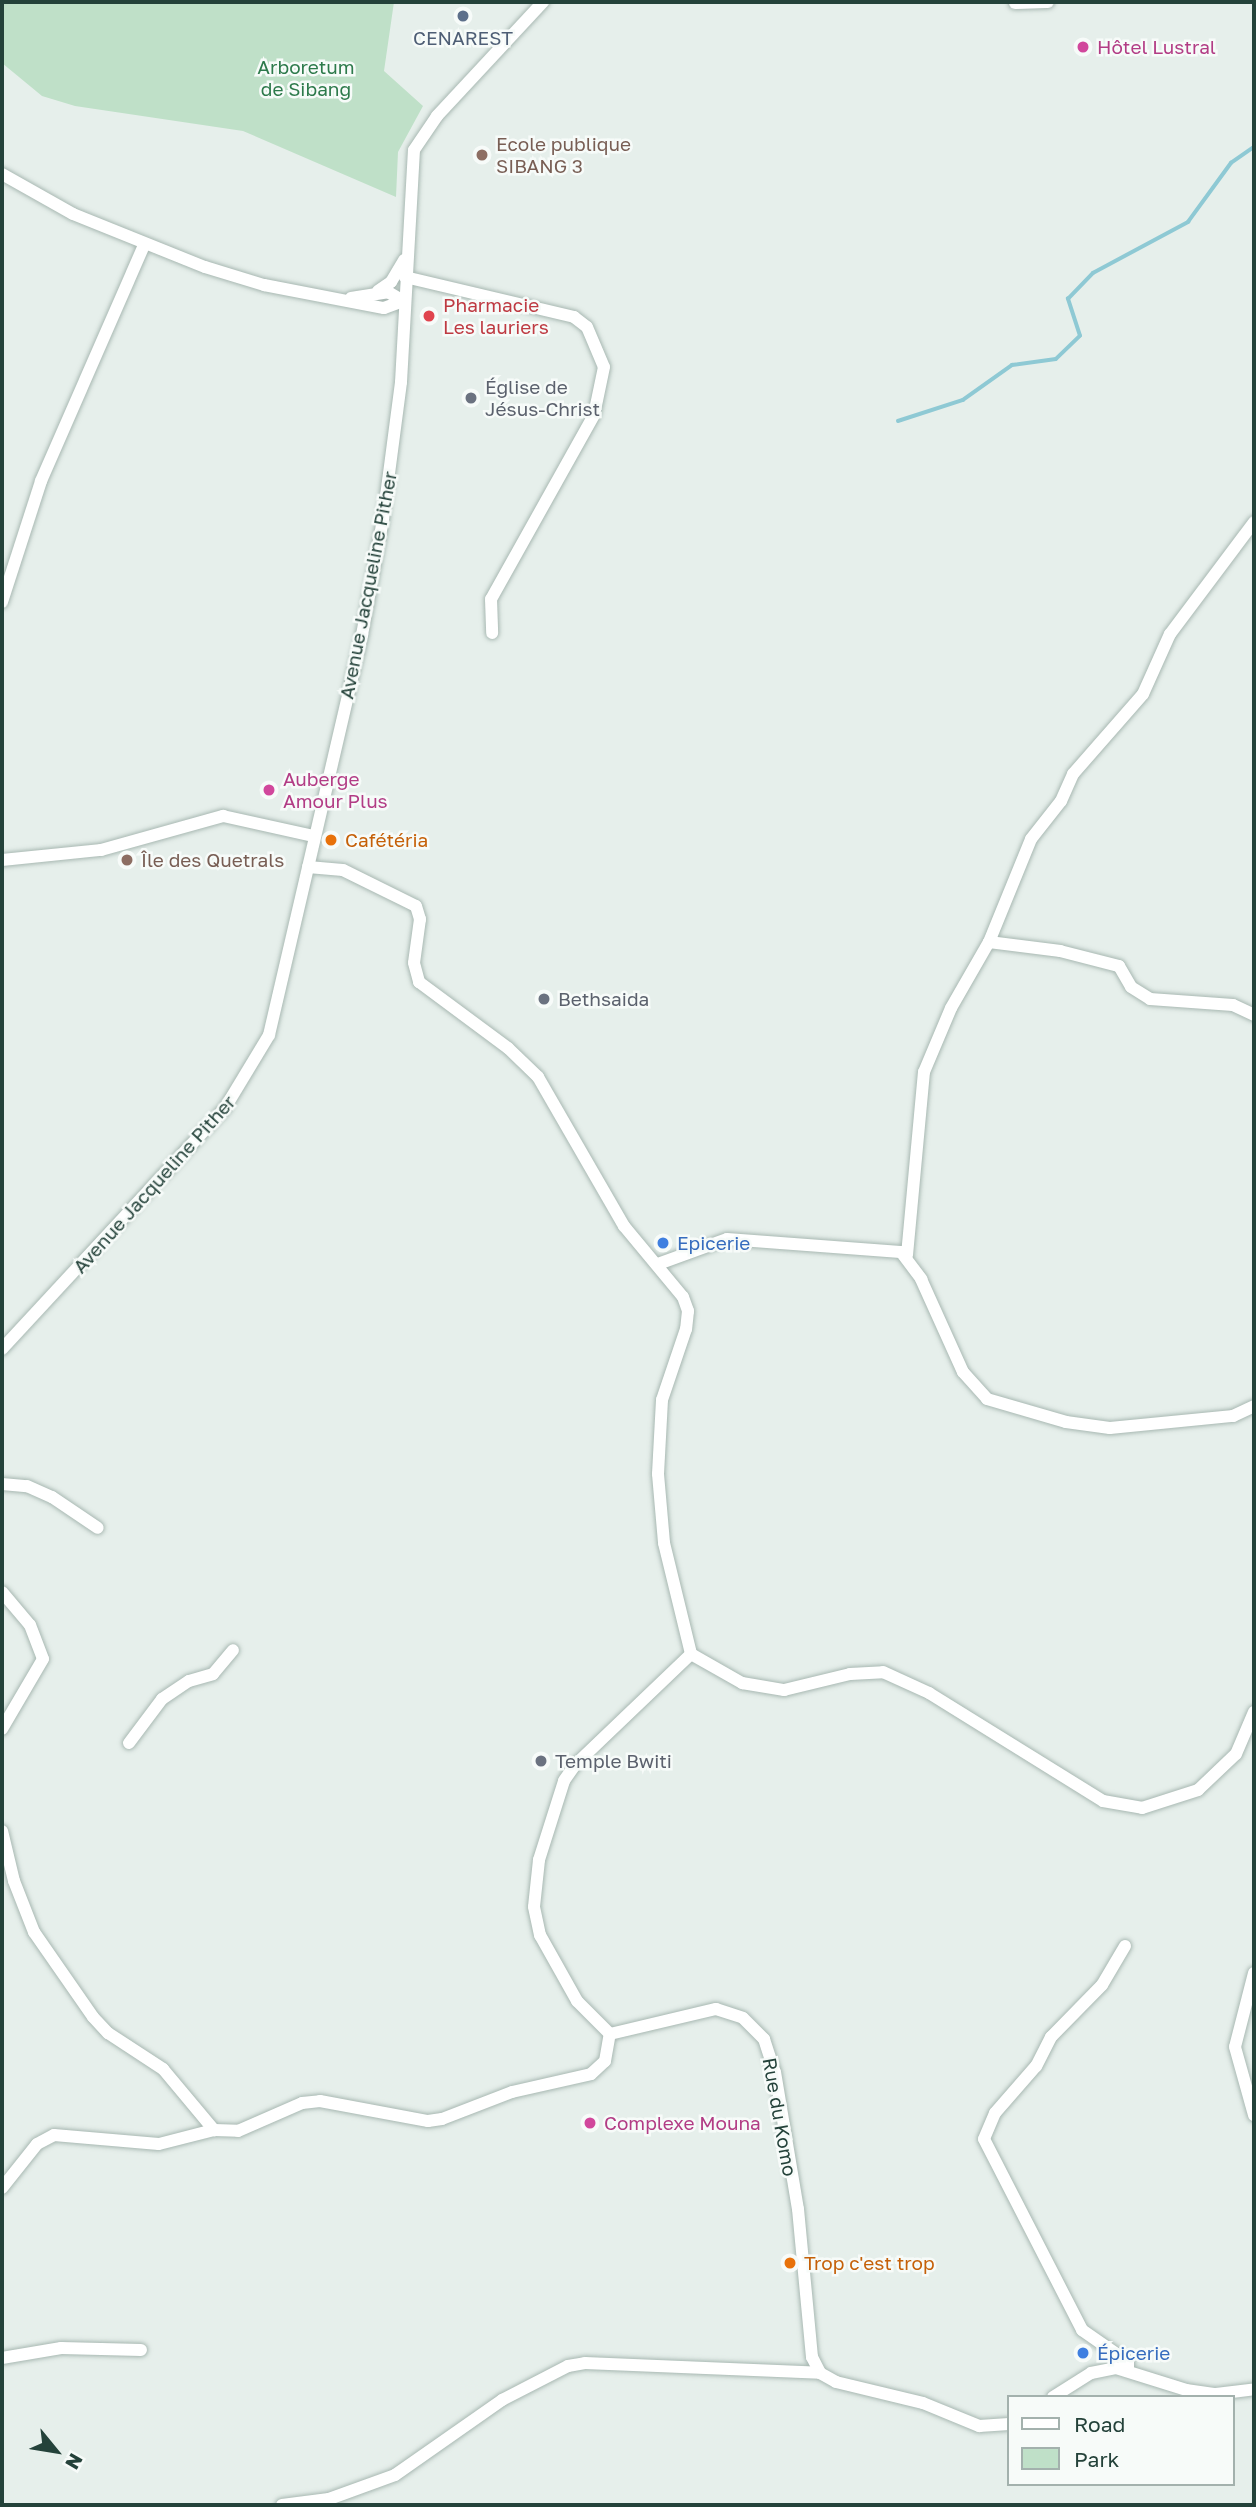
<!DOCTYPE html>
<meta charset="utf-8">
<style>
body{margin:0}
#map{position:relative;width:1256px;height:2507px;overflow:hidden;background:#e6efeb;font-family:"Golos Text",sans-serif}
div>[style]{position:absolute}
.green>*{inset:0;background:#bfe0c8}
.stream>*{height:3.5px;margin:-1.75px;padding:0 1.75px;transform-origin:1.75px;border-radius:1.75px;background:#8ec9d4}
.roads{filter:drop-shadow(0 0 2px #a8b8b2) drop-shadow(0 0 2px #a8b8b2)}
.minor>*{height:12px;margin:-6px;padding:0 6px;transform-origin:6px;border-radius:6px;background:#fff}
.dots>*{width:19px;height:19px;translate:-50% -50%;box-sizing:border-box;border:4px solid #f7fbf9;border-radius:50%}
span{translate:-50% -50%;white-space:nowrap;text-align:center;line-height:1.15;-webkit-text-stroke:5px #f7fbf9;paint-order:stroke}
.service-label{font-size:19px;color:#4e5e75}
.hotel-label{font-size:19px;color:#b23c85}
.left{translate:0 -50%;text-align:left}
.park-label{font-size:19px;color:#2d7a4b}
.education-label{font-size:19px;color:#785e54}
.health-label{font-size:19px;color:#be3a42}
.worship-label{font-size:19px;color:#5b616d}
.street-label{font-size:19px;color:#24423a}
.food-label{font-size:19px;color:#c56008}
.shop-label{font-size:19px;color:#366cbe}
.frame{position:absolute;inset:0;border:4px solid #24423a;pointer-events:none}
.legend{position:absolute;left:1007px;top:2395px;width:228px;height:91px;box-sizing:border-box;background:#f7fbf9;border:2px solid #a3b1ad;margin:0;padding:9px 12px;list-style:none;font-size:21px;color:#24423a}
.legend li{display:flex;align-items:center;gap:14px;height:35px}
.legend b{width:35px;border:2px solid #a3b1ad}
.north{position:absolute;left:21px;top:2416px;width:70px;height:70px;-webkit-text-stroke:5px #f7fbf9;paint-order:stroke;rotate:120deg;font-size:19px;font-weight:700;line-height:28px;text-align:center;color:#24423a}
.north::after{content:'';display:block;margin:auto;width:24px;height:32px;background:#24423a;clip-path:polygon(50% 0,100% 100%,50% 72%,0 100%)}
</style>
<div id="map">
<div class="green">
<i style="clip-path:polygon(2px 2px,394px 2px,384px 71px,423px 106px,398px 152px,396px 197px,243px 131px,75px 106px,42px 96px,2px 63px)"></i>
</div>
<div class="stream">
<i style="left:898px;top:421px;width:68px;rotate:-17.9deg"></i>
<i style="left:963px;top:400px;width:60px;rotate:-35.5deg"></i>
<i style="left:1012px;top:365px;width:44px;rotate:-7.8deg"></i>
<i style="left:1056px;top:359px;width:33px;rotate:-44deg"></i>
<i style="left:1080px;top:336px;width:39px;rotate:-108deg"></i>
<i style="left:1068px;top:299px;width:36px;rotate:-46deg"></i>
<i style="left:1093px;top:273px;width:108px;rotate:-28.2deg"></i>
<i style="left:1188px;top:222px;width:73px;rotate:-53.9deg"></i>
<i style="left:1231px;top:163px;width:28px;rotate:-35deg"></i>
</div>
<div class="roads">
<div class="minor">
<i style="left:1015px;top:3px;width:33px;rotate:-2deg"></i>
<i style="left:2px;top:174px;width:81px;rotate:29.4deg"></i>
<i style="left:73px;top:214px;width:142px;rotate:21.9deg"></i>
<i style="left:205px;top:267px;width:62px;rotate:17deg"></i>
<i style="left:264px;top:285px;width:122px;rotate:10.9deg"></i>
<i style="left:384px;top:308px;width:20px;rotate:-20deg"></i>
<i style="left:405px;top:277px;width:174px;rotate:13.3deg"></i>
<i style="left:574px;top:317px;width:16px;rotate:38deg"></i>
<i style="left:587px;top:327px;width:43px;rotate:67deg"></i>
<i style="left:604px;top:367px;width:49px;rotate:101.8deg"></i>
<i style="left:594px;top:415px;width:211px;rotate:119.2deg"></i>
<i style="left:491px;top:599px;width:34px;rotate:88deg"></i>
<i style="left:378px;top:291px;width:16px;rotate:-35deg"></i>
<i style="left:391px;top:282px;width:26px;rotate:-59deg"></i>
<i style="left:351px;top:298px;width:37px;rotate:-9deg"></i>
<i style="left:388px;top:292px;width:17px;rotate:31deg"></i>
<i style="left:2px;top:602px;width:127px;rotate:-72.1deg"></i>
<i style="left:41px;top:481px;width:257px;rotate:-66.4deg"></i>
<i style="left:2px;top:860px;width:100px;rotate:-5.8deg"></i>
<i style="left:101px;top:850px;width:127px;rotate:-15.6deg"></i>
<i style="left:223px;top:816px;width:92px;rotate:12.5deg"></i>
<i style="left:308px;top:867px;width:35px;rotate:5deg"></i>
<i style="left:343px;top:870px;width:81px;rotate:26.3deg"></i>
<i style="left:416px;top:906px;width:14px;rotate:73deg"></i>
<i style="left:420px;top:919px;width:44px;rotate:97.8deg"></i>
<i style="left:414px;top:963px;width:20px;rotate:75deg"></i>
<i style="left:419px;top:982px;width:111px;rotate:36.6deg"></i>
<i style="left:508px;top:1048px;width:42px;rotate:44deg"></i>
<i style="left:538px;top:1077px;width:172px;rotate:60deg"></i>
<i style="left:624px;top:1226px;width:92px;rotate:50.3deg"></i>
<i style="left:683px;top:1297px;width:15px;rotate:70deg"></i>
<i style="left:688px;top:1311px;width:18px;rotate:96deg"></i>
<i style="left:686px;top:1329px;width:75px;rotate:108.7deg"></i>
<i style="left:662px;top:1400px;width:74px;rotate:93.1deg"></i>
<i style="left:658px;top:1474px;width:69px;rotate:85deg"></i>
<i style="left:664px;top:1543px;width:114px;rotate:76.3deg"></i>
<i style="left:989px;top:942px;width:72px;rotate:7.2deg"></i>
<i style="left:1060px;top:951px;width:61px;rotate:14.3deg"></i>
<i style="left:1119px;top:966px;width:24px;rotate:60deg"></i>
<i style="left:1131px;top:987px;width:22px;rotate:32deg"></i>
<i style="left:1150px;top:999px;width:83px;rotate:4.1deg"></i>
<i style="left:1233px;top:1005px;width:23px;rotate:25deg"></i>
<i style="left:907px;top:1255px;width:184px;rotate:-84.7deg"></i>
<i style="left:924px;top:1072px;width:69px;rotate:-67.1deg"></i>
<i style="left:951px;top:1008px;width:76px;rotate:-60.1deg"></i>
<i style="left:989px;top:942px;width:111px;rotate:-67.8deg"></i>
<i style="left:1031px;top:839px;width:48px;rotate:-51.7deg"></i>
<i style="left:1061px;top:801px;width:30px;rotate:-66deg"></i>
<i style="left:1073px;top:774px;width:106px;rotate:-48.8deg"></i>
<i style="left:1143px;top:694px;width:66px;rotate:-65.8deg"></i>
<i style="left:1170px;top:634px;width:140px;rotate:-53.1deg"></i>
<i style="left:658px;top:1264px;width:73px;rotate:-19.9deg"></i>
<i style="left:727px;top:1239px;width:174px;rotate:4.3deg"></i>
<i style="left:901px;top:1252px;width:34px;rotate:53deg"></i>
<i style="left:921px;top:1279px;width:102px;rotate:65.7deg"></i>
<i style="left:963px;top:1372px;width:36px;rotate:48deg"></i>
<i style="left:987px;top:1399px;width:82px;rotate:16.2deg"></i>
<i style="left:1066px;top:1422px;width:44px;rotate:7.8deg"></i>
<i style="left:1110px;top:1428px;width:124px;rotate:-5.6deg"></i>
<i style="left:1233px;top:1416px;width:23px;rotate:-25deg"></i>
<i style="left:2px;top:1349px;width:328px;rotate:-47.2deg"></i>
<i style="left:225px;top:1108px;width:85px;rotate:-58.9deg"></i>
<i style="left:269px;top:1035px;width:411px;rotate:-76.9deg"></i>
<i style="left:362px;top:635px;width:118px;rotate:-79.7deg"></i>
<i style="left:383px;top:519px;width:138px;rotate:-82.5deg"></i>
<i style="left:401px;top:382px;width:232px;rotate:-86.8deg"></i>
<i style="left:414px;top:150px;width:41px;rotate:-55.9deg"></i>
<i style="left:437px;top:116px;width:156px;rotate:-47.1deg"></i>
<i style="left:2px;top:1484px;width:25px;rotate:5deg"></i>
<i style="left:27px;top:1486px;width:27px;rotate:24deg"></i>
<i style="left:52px;top:1497px;width:55px;rotate:34deg"></i>
<i style="left:2px;top:1592px;width:43px;rotate:49.7deg"></i>
<i style="left:30px;top:1625px;width:36px;rotate:69deg"></i>
<i style="left:43px;top:1659px;width:81px;rotate:120.4deg"></i>
<i style="left:691px;top:1654px;width:161px;rotate:136.3deg"></i>
<i style="left:575px;top:1765px;width:19px;rotate:125deg"></i>
<i style="left:564px;top:1781px;width:83px;rotate:107.6deg"></i>
<i style="left:539px;top:1860px;width:47px;rotate:96.1deg"></i>
<i style="left:534px;top:1907px;width:29px;rotate:78deg"></i>
<i style="left:540px;top:1935px;width:76px;rotate:60.7deg"></i>
<i style="left:577px;top:2001px;width:47px;rotate:45deg"></i>
<i style="left:610px;top:2034px;width:109px;rotate:-13.3deg"></i>
<i style="left:716px;top:2009px;width:28px;rotate:18deg"></i>
<i style="left:743px;top:2018px;width:30px;rotate:45deg"></i>
<i style="left:764px;top:2039px;width:35px;rotate:72deg"></i>
<i style="left:775px;top:2072px;width:139px;rotate:80.5deg"></i>
<i style="left:798px;top:2209px;width:149px;rotate:84.6deg"></i>
<i style="left:812px;top:2357px;width:18px;rotate:63deg"></i>
<i style="left:820px;top:2373px;width:18px;rotate:29deg"></i>
<i style="left:836px;top:2382px;width:89px;rotate:13.6deg"></i>
<i style="left:923px;top:2403px;width:61px;rotate:22.3deg"></i>
<i style="left:979px;top:2426px;width:30px;rotate:-4deg"></i>
<i style="left:691px;top:1654px;width:59px;rotate:29.6deg"></i>
<i style="left:742px;top:1683px;width:43px;rotate:9.5deg"></i>
<i style="left:784px;top:1690px;width:68px;rotate:-13.6deg"></i>
<i style="left:850px;top:1674px;width:33px;rotate:-3deg"></i>
<i style="left:883px;top:1672px;width:51px;rotate:24.5deg"></i>
<i style="left:929px;top:1693px;width:205px;rotate:31.8deg"></i>
<i style="left:1103px;top:1801px;width:40px;rotate:10deg"></i>
<i style="left:1142px;top:1808px;width:59px;rotate:-17.8deg"></i>
<i style="left:1198px;top:1790px;width:52px;rotate:-43.5deg"></i>
<i style="left:1236px;top:1754px;width:46px;rotate:-66.8deg"></i>
<i style="left:129px;top:1743px;width:55px;rotate:-53.1deg"></i>
<i style="left:162px;top:1699px;width:32px;rotate:-34deg"></i>
<i style="left:189px;top:1681px;width:25px;rotate:-16deg"></i>
<i style="left:213px;top:1674px;width:31px;rotate:-50deg"></i>
<i style="left:2px;top:1831px;width:51px;rotate:76.5deg"></i>
<i style="left:14px;top:1881px;width:55px;rotate:68.6deg"></i>
<i style="left:34px;top:1932px;width:103px;rotate:55.2deg"></i>
<i style="left:93px;top:2017px;width:22px;rotate:47deg"></i>
<i style="left:108px;top:2033px;width:66px;rotate:33.2deg"></i>
<i style="left:163px;top:2069px;width:80px;rotate:50.1deg"></i>
<i style="left:214px;top:2130px;width:24px;rotate:2deg"></i>
<i style="left:238px;top:2131px;width:70px;rotate:-23.6deg"></i>
<i style="left:302px;top:2103px;width:18px;rotate:-6deg"></i>
<i style="left:320px;top:2101px;width:110px;rotate:10.5deg"></i>
<i style="left:428px;top:2121px;width:14px;rotate:-8deg"></i>
<i style="left:442px;top:2119px;width:75px;rotate:-21.1deg"></i>
<i style="left:512px;top:2092px;width:81px;rotate:-12.8deg"></i>
<i style="left:591px;top:2074px;width:19px;rotate:-43deg"></i>
<i style="left:605px;top:2061px;width:27px;rotate:-80deg"></i>
<i style="left:1125px;top:1946px;width:45px;rotate:120.5deg"></i>
<i style="left:1102px;top:1985px;width:73px;rotate:134.4deg"></i>
<i style="left:1051px;top:2037px;width:33px;rotate:117deg"></i>
<i style="left:1036px;top:2066px;width:62px;rotate:131.1deg"></i>
<i style="left:995px;top:2113px;width:28px;rotate:113deg"></i>
<i style="left:984px;top:2139px;width:215px;rotate:62.8deg"></i>
<i style="left:1082px;top:2330px;width:56px;rotate:34.8deg"></i>
<i style="left:1128px;top:2362px;width:7px;rotate:90deg"></i>
<i style="left:1254px;top:1973px;width:76px;rotate:104.4deg"></i>
<i style="left:1235px;top:2047px;width:71px;rotate:74.4deg"></i>
<i style="left:2px;top:2188px;width:56px;rotate:-51.5deg"></i>
<i style="left:37px;top:2144px;width:19px;rotate:-28deg"></i>
<i style="left:54px;top:2135px;width:105px;rotate:4.9deg"></i>
<i style="left:159px;top:2144px;width:57px;rotate:-14.3deg"></i>
<i style="left:2px;top:2358px;width:60px;rotate:-9.6deg"></i>
<i style="left:61px;top:2348px;width:80px;rotate:1.4deg"></i>
<i style="left:1053px;top:2397px;width:45px;rotate:-32.3deg"></i>
<i style="left:1091px;top:2373px;width:25px;rotate:-11deg"></i>
<i style="left:1116px;top:2368px;width:73px;rotate:17.4deg"></i>
<i style="left:1186px;top:2390px;width:30px;rotate:8deg"></i>
<i style="left:1216px;top:2394px;width:38px;rotate:-7deg"></i>
<i style="left:282px;top:2505px;width:47px;rotate:-7.3deg"></i>
<i style="left:329px;top:2499px;width:70px;rotate:-20deg"></i>
<i style="left:395px;top:2475px;width:131px;rotate:-35deg"></i>
<i style="left:502px;top:2400px;width:74px;rotate:-27.3deg"></i>
<i style="left:568px;top:2366px;width:17px;rotate:-10deg"></i>
<i style="left:585px;top:2363px;width:235px;rotate:2.4deg"></i>
</div>
</div>
<div class="dots">
<i style="left:463px;top:16px;background:#5c6f8a"></i>
<i style="left:1083px;top:47px;background:#d1479c"></i>
<i style="left:482px;top:155px;background:#8d6e63"></i>
<i style="left:429px;top:316px;background:#e0444e"></i>
<i style="left:471px;top:398px;background:#6b7280"></i>
<i style="left:269px;top:790px;background:#d1479c"></i>
<i style="left:331px;top:840px;background:#e8710a"></i>
<i style="left:127px;top:860px;background:#8d6e63"></i>
<i style="left:544px;top:999px;background:#6b7280"></i>
<i style="left:663px;top:1243px;background:#3f7fe0"></i>
<i style="left:541px;top:1761px;background:#6b7280"></i>
<i style="left:590px;top:2123px;background:#d1479c"></i>
<i style="left:790px;top:2263px;background:#e8710a"></i>
<i style="left:1083px;top:2353px;background:#3f7fe0"></i>
</div>
<div class="service-label">
<span style="left:463px;top:38px">CENAREST</span>
</div>
<div class="hotel-label">
<span class="left" style="left:1097px;top:47px">Hôtel Lustral</span>
<span class="left" style="left:283px;top:790px">Auberge<br>Amour Plus</span>
<span class="left" style="left:604px;top:2123px">Complexe Mouna</span>
</div>
<div class="park-label">
<span style="left:306px;top:78px">Arboretum<br>de Sibang</span>
</div>
<div class="education-label">
<span class="left" style="left:496px;top:155px">Ecole publique<br>SIBANG 3</span>
<span class="left" style="left:141px;top:860px">Île des Quetrals</span>
</div>
<div class="health-label">
<span class="left" style="left:443px;top:316px">Pharmacie<br>Les lauriers</span>
</div>
<div class="worship-label">
<span class="left" style="left:485px;top:398px">Église de<br>Jésus-Christ</span>
<span class="left" style="left:558px;top:999px">Bethsaida</span>
<span class="left" style="left:555px;top:1761px">Temple Bwiti</span>
</div>
<div class="street-label">
<span style="left:368px;top:585px;rotate:-79deg">Avenue Jacqueline Pither</span>
<span style="left:154px;top:1184px;rotate:-48deg">Avenue Jacqueline Pither</span>
<span style="left:780px;top:2117px;rotate:80deg">Rue du Komo</span>
</div>
<div class="food-label">
<span class="left" style="left:345px;top:840px">Cafétéria</span>
<span class="left" style="left:804px;top:2263px">Trop c'est trop</span>
</div>
<div class="shop-label">
<span class="left" style="left:677px;top:1243px">Epicerie</span>
<span class="left" style="left:1097px;top:2353px">Épicerie</span>
</div>
<div class="frame"></div>
<ul class="legend">
<li><b style="height:9px;background:#fff"></b>Road</li>
<li><b style="height:19px;background:#bfe0c8"></b>Park</li>
</ul>
<div class="north">N</div>
</div>
